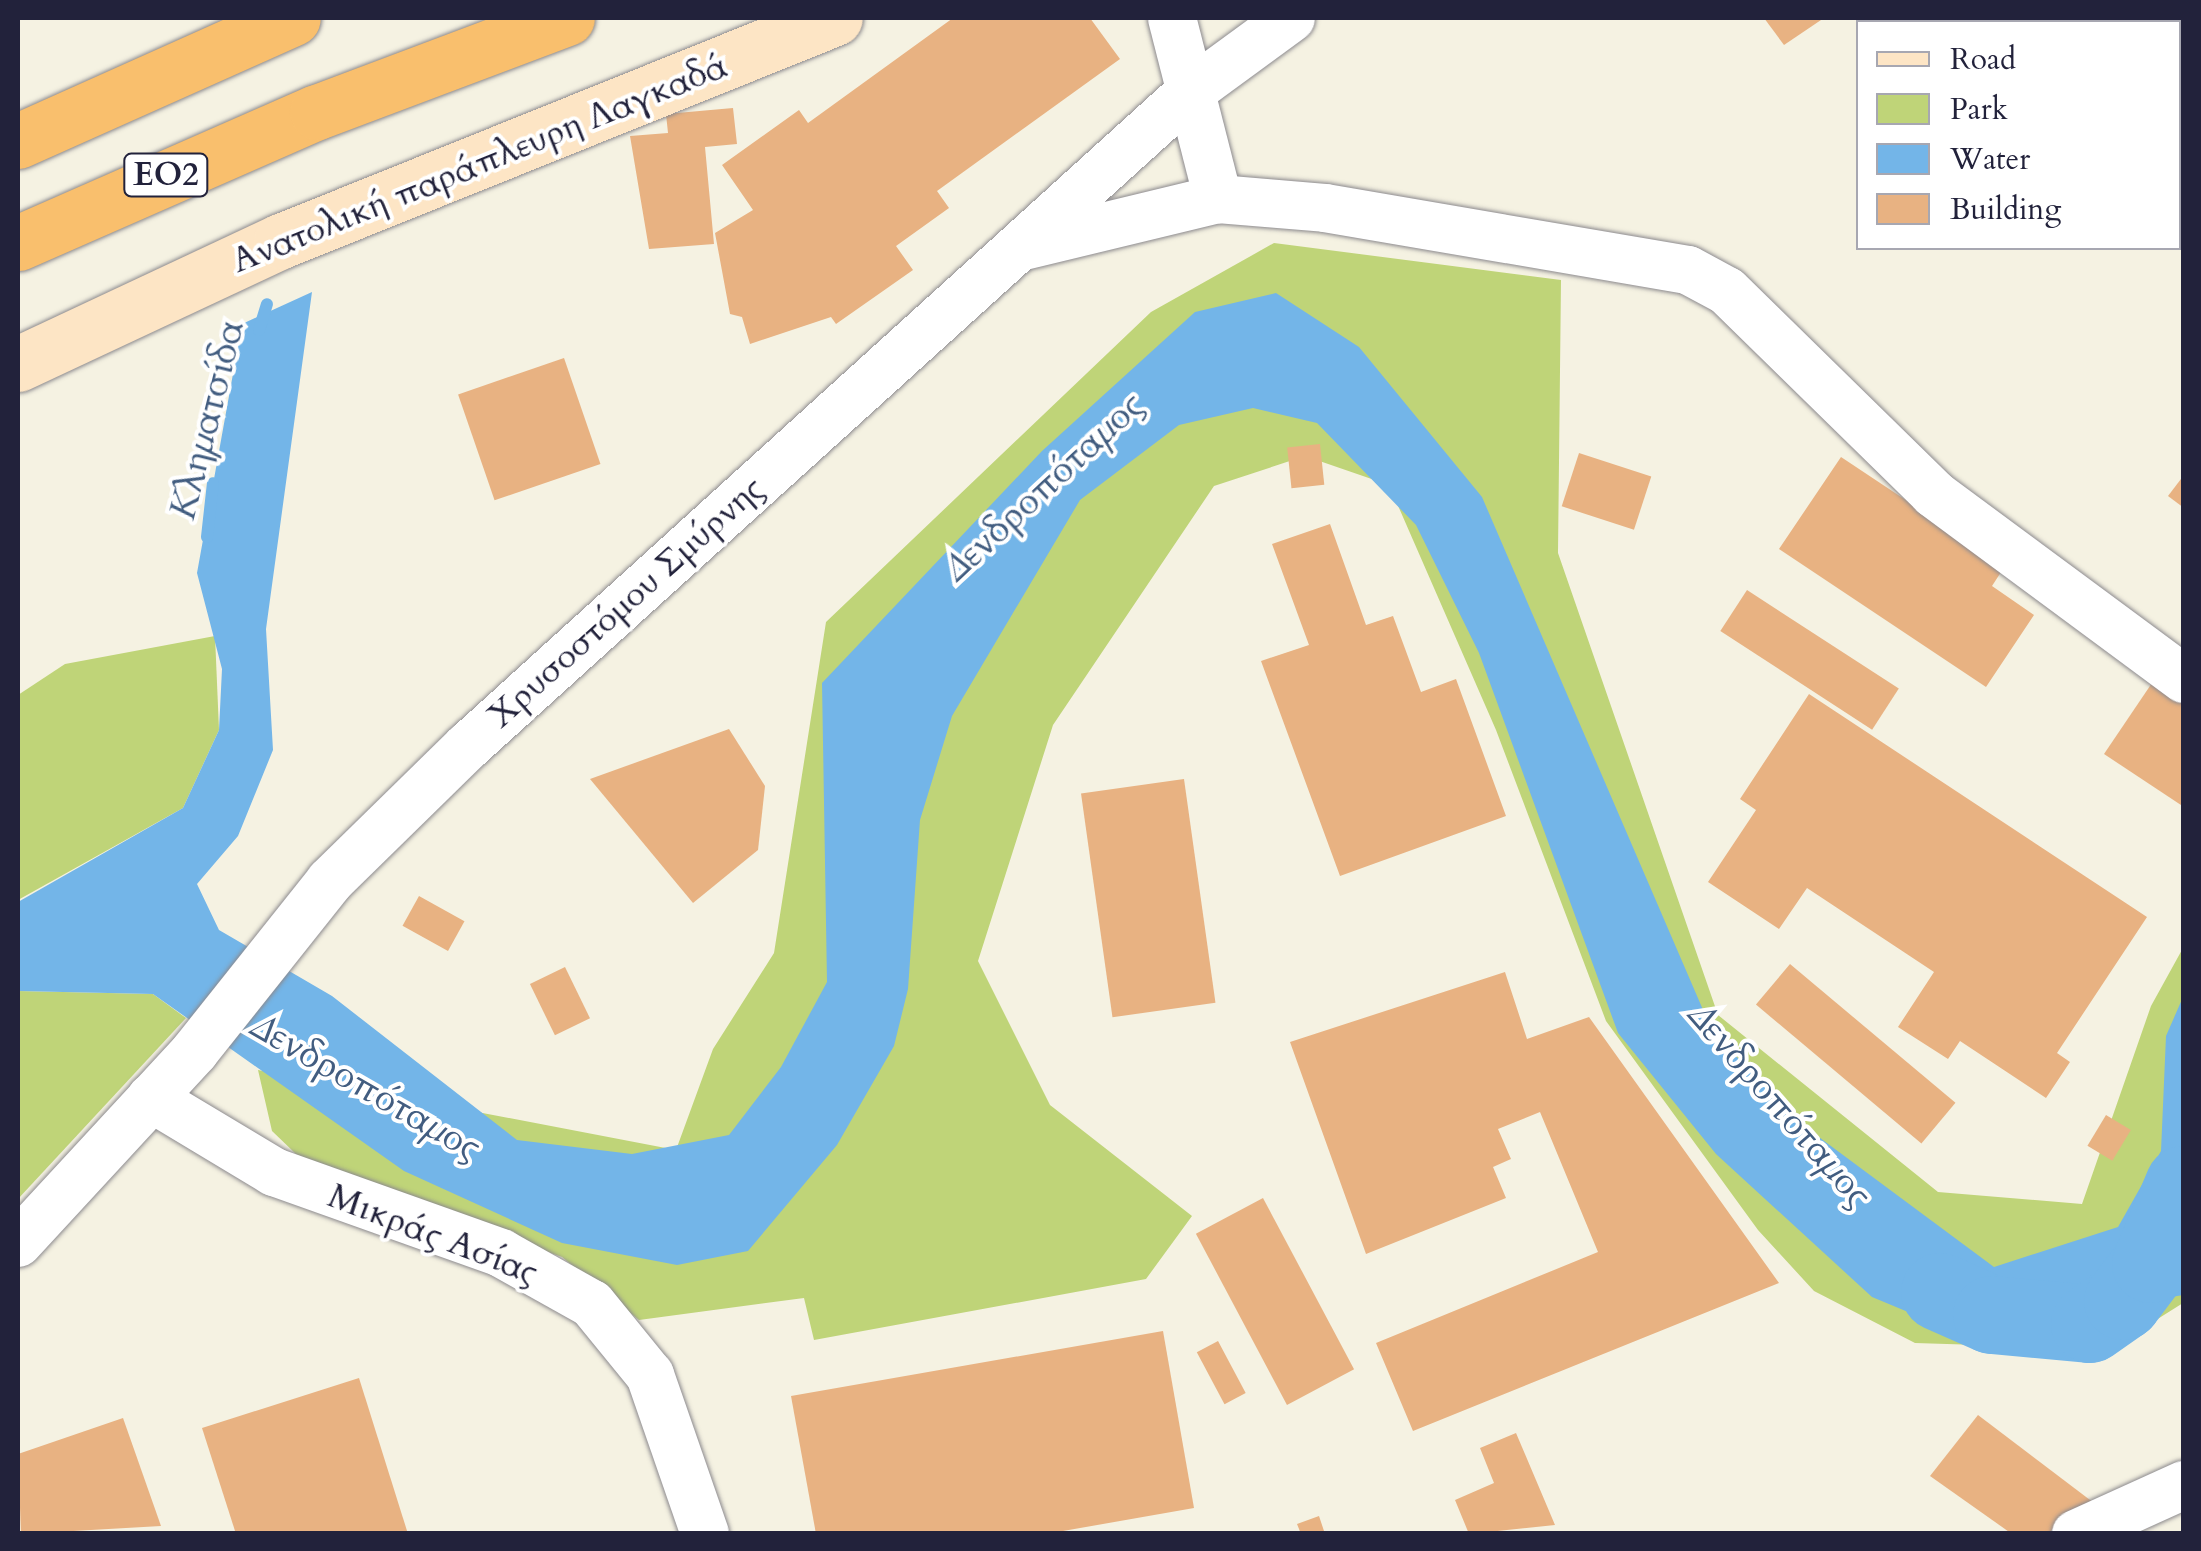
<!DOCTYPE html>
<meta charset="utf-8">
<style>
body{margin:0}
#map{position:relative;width:2201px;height:1551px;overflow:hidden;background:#f5f2e2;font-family:Cardo,serif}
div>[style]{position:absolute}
.green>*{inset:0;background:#bfd478}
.water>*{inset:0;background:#73b5e8}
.stream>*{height:12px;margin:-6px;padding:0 6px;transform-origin:6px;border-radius:6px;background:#73b5e8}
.river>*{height:78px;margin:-39px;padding:0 39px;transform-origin:39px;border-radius:39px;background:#73b5e8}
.building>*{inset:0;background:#e8b282;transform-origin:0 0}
.roads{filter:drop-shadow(0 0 2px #8c8a8e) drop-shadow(0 0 2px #8c8a8e)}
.street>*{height:48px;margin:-24px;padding:0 24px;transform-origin:24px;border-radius:24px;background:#fff}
.secondary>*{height:55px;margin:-27.5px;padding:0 27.5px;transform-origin:27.5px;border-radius:27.5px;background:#fde5c5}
.highway>*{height:55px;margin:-27.5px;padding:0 27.5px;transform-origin:27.5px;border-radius:27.5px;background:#f9bf6d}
span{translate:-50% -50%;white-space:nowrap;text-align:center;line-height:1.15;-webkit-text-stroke:8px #fff;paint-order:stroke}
.shield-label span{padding:2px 8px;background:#fff;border:2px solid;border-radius:8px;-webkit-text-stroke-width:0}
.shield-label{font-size:32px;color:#22223b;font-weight:700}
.street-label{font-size:35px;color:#22223b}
.water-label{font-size:38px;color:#425d80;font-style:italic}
.frame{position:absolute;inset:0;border:20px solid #22223b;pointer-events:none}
.legend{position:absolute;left:1856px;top:20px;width:325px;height:230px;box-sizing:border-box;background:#fff;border:2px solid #a7a7b1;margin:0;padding:12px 18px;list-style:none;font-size:30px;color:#22223b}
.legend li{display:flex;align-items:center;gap:20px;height:50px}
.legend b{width:50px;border:2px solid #a7a7b1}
</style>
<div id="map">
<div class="green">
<i style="clip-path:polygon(1274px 243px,1561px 280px,1558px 553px,1718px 1015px,1938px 1192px,2082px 1204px,2151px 1006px,2183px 948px,2183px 1303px,2110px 1349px,1915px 1343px,1814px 1291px,1758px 1230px,1606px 1021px,1496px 730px,1389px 485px,1305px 456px,1214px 486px,1053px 725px,978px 961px,1050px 1105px,1192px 1216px,1146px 1279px,814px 1340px,804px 1298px,639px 1320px,562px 1257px,391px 1197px,297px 1155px,272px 1131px,258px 1070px,676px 1150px,713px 1049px,774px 953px,826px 622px,1151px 312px)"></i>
<i style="clip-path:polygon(215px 636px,219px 730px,183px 808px,18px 900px,18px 695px,65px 664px)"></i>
<i style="clip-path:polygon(18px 991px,153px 994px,186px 1018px,18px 1199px)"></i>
</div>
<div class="water">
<i style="clip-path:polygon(312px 292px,266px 629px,273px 750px,238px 836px,197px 884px,219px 930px,332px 996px,517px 1140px,632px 1154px,729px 1135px,781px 1067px,827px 982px,822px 683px,1042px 451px,1195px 312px,1276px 293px,1359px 347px,1482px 497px,1713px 1033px,1808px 1129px,1994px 1267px,2118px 1227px,2161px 1151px,2166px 1036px,2183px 997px,2183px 1295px,1961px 1334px,1872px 1297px,1716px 1154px,1618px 1033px,1479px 653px,1416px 525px,1317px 423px,1253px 408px,1179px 425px,1080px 500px,952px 716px,920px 820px,908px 989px,894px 1046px,837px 1145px,748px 1251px,677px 1265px,562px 1243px,404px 1171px,153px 994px,18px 991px,18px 902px,183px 808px,219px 730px,222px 669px,197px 573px,242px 324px)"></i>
</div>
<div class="stream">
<i style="left:259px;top:330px;width:27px;rotate:-73deg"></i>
<i style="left:207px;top:537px;width:54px;rotate:-83.7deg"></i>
</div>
<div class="river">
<i style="left:1940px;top:1292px;width:57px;rotate:23.9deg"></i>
<i style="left:1992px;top:1315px;width:98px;rotate:5.2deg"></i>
<i style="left:2090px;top:1324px;width:40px;rotate:-34.9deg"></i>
<i style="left:2123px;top:1301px;width:46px;rotate:-52.9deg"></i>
<i style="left:2151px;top:1264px;width:86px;rotate:-67.3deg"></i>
</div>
<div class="building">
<i style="clip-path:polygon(953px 18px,1090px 18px,1120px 59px,937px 191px,949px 208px,896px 246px,913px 270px,836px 324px,831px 317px,750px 344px,742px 317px,730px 314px,715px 233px,753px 210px,722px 165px,799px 110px,808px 123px)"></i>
<i style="clip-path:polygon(1764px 18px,1824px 18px,1784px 45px)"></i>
<i style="clip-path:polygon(733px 108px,737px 144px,705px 147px,714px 244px,649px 249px,630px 136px,668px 133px,666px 114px)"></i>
<i style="left:564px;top:358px;width:112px;height:112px;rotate:71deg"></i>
<i style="left:1320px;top:444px;width:41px;height:33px;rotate:84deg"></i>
<i style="left:1579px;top:453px;width:76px;height:56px;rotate:18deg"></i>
<i style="clip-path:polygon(1841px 457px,2005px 566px,1992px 586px,2034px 615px,1986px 687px,1779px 549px)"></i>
<i style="clip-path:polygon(2184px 475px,2184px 508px,2168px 496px)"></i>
<i style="clip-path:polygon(1330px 524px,1366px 625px,1393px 616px,1421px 692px,1456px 679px,1506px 816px,1340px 876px,1261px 661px,1309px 645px,1272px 544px)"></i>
<i style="left:1747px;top:590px;width:181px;height:49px;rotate:33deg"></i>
<i style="clip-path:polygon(2154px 680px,2184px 699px,2184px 807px,2104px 754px)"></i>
<i style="clip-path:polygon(1809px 694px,2147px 917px,2057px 1053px,2070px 1062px,2046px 1098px,1960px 1041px,1948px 1059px,1898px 1027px,1934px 972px,1807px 888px,1779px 929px,1708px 882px,1756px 810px,1740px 799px)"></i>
<i style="clip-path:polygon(729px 729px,765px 786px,758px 850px,693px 903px,590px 779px)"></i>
<i style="left:1184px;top:779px;width:226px;height:104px;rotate:82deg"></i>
<i style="left:419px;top:896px;width:52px;height:34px;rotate:29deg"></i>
<i style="left:1790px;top:964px;width:216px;height:53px;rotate:40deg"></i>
<i style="left:565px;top:967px;width:57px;height:39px;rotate:64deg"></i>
<i style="clip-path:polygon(1505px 972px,1527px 1039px,1589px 1017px,1779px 1283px,1413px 1431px,1376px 1343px,1598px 1252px,1540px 1112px,1498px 1129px,1511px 1159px,1493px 1167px,1506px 1198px,1366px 1254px,1290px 1042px)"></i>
<i style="left:2106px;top:1115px;width:29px;height:36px;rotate:31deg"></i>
<i style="left:1263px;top:1198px;width:194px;height:76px;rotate:62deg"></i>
<i style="clip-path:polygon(1163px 1331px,1194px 1508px,1046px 1534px,816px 1534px,791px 1396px)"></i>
<i style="left:1218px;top:1341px;width:59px;height:24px;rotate:62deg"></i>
<i style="clip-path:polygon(359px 1378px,408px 1534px,236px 1534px,202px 1428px)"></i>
<i style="clip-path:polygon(1978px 1415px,2094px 1503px,2046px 1534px,2012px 1534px,1930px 1476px)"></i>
<i style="clip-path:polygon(123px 1418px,161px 1526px,21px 1534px,18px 1454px)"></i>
<i style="clip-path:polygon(1516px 1433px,1555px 1525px,1469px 1534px,1455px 1500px,1494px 1483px,1480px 1448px)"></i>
<i style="clip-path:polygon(1319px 1516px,1325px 1534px,1301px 1534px,1297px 1524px)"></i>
</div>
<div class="roads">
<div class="street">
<i style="left:1172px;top:18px;width:187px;rotate:75.7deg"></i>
<i style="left:1024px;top:246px;width:200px;rotate:-13.6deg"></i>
<i style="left:1218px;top:199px;width:107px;rotate:4.8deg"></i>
<i style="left:1325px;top:208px;width:368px;rotate:9.7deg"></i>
<i style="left:1688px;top:270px;width:44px;rotate:28.3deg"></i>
<i style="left:1727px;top:291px;width:290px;rotate:44.4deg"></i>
<i style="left:1934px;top:494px;width:311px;rotate:36.5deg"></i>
<i style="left:151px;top:1098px;width:144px;rotate:31deg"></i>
<i style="left:274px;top:1172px;width:241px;rotate:19.6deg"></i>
<i style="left:501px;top:1253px;width:104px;rotate:29.3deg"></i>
<i style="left:592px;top:1304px;width:92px;rotate:50.8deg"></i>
<i style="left:650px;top:1375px;width:168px;rotate:70.9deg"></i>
<i style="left:18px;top:1243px;width:261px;rotate:-47.3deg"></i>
<i style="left:195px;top:1051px;width:217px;rotate:-51.5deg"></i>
<i style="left:330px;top:881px;width:192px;rotate:-44.4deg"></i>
<i style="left:467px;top:747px;width:976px;rotate:-42.17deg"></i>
<i style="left:1190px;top:92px;width:125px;rotate:-36.2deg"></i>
<i style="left:2076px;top:1534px;width:119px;rotate:-24.4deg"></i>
</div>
<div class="secondary">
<i style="left:18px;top:364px;width:290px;rotate:-25.1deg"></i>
<i style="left:281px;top:241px;width:597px;rotate:-21.93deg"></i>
</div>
<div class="highway">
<i style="left:18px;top:141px;width:301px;rotate:-24.1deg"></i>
<i style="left:18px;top:243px;width:326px;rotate:-23.7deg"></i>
<i style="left:317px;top:112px;width:267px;rotate:-20.6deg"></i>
</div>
</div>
<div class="shield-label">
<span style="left:166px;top:175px">ΕΟ2</span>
</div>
<div class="street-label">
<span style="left:480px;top:163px;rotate:-22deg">Ανατολική παράπλευρη Λαγκαδά</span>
<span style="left:626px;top:602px;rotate:-42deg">Χρυσοστόμου Σμύρνης</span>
<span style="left:433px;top:1234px;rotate:21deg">Μικράς Ασίας</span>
</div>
<div class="water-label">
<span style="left:207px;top:420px;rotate:-76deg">Κληματσίδα</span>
<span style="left:1043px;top:487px;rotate:-43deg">Δενδροπόταμος</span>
<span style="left:365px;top:1087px;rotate:30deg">Δενδροπόταμος</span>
<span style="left:1779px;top:1105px;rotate:49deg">Δενδροπόταμος</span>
</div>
<div class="frame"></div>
<ul class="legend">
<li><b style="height:12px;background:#fde5c5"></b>Road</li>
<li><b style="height:28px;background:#bfd478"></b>Park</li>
<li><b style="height:28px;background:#73b5e8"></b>Water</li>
<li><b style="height:28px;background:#e8b282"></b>Building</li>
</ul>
</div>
